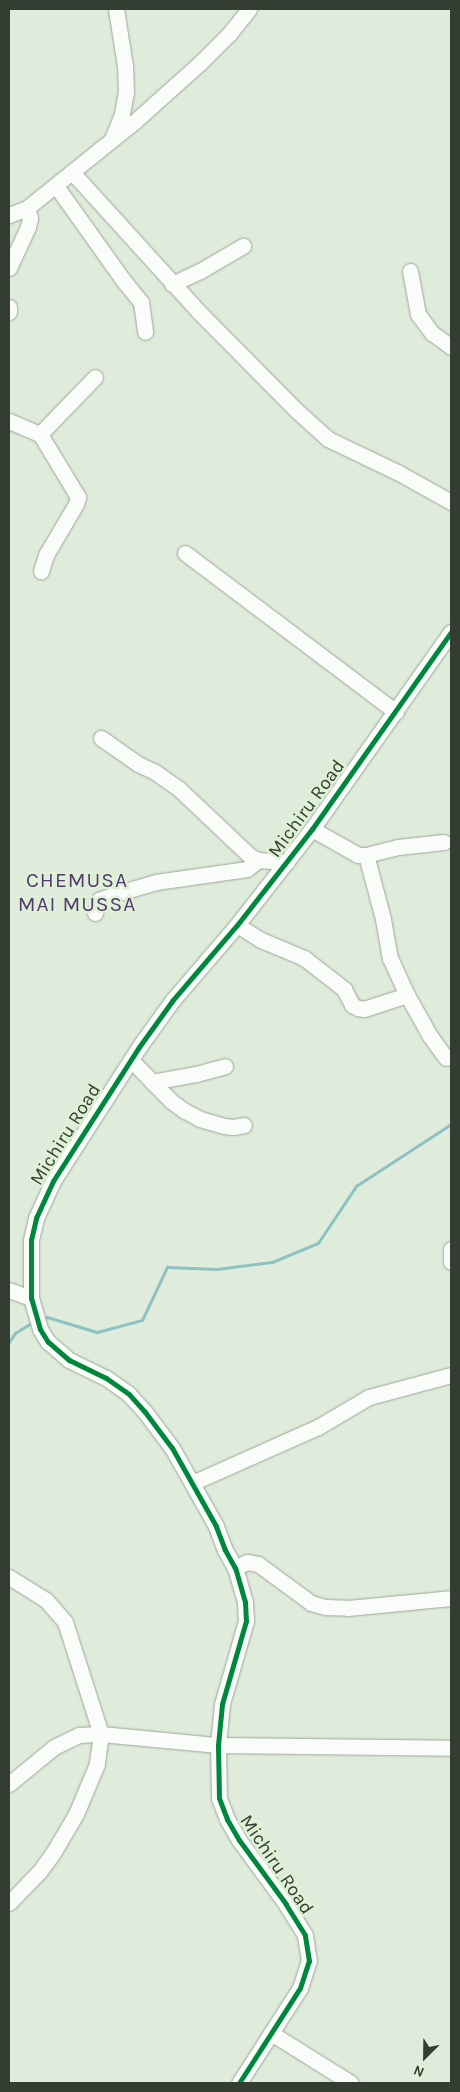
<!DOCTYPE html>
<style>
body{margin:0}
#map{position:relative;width:460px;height:2092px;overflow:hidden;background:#e0ecdb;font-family:Karla,sans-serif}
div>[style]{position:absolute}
.stream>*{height:3px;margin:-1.5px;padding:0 1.5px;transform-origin:1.5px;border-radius:1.5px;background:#8ec2c2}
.roads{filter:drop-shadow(0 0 1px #9da699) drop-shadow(0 0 1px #9da699)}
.minor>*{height:15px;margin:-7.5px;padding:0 7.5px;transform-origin:7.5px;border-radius:7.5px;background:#fafcfa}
.cycleway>*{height:5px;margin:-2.5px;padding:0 2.5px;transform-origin:2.5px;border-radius:2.5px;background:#00873e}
span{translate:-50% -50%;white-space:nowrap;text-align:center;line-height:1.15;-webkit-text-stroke:5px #ddf2d5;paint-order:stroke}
.street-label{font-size:19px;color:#343d32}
.quarter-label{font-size:21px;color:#553772;letter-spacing:1px}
.frame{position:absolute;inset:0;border:10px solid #343d32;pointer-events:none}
.north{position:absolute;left:400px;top:2032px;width:50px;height:50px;-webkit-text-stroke:4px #ddf2d5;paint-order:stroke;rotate:203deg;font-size:14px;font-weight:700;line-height:20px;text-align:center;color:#343d32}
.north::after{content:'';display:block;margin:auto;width:18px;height:22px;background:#343d32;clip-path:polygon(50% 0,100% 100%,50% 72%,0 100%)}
</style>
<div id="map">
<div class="stream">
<i style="left:42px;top:1319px;width:5px;rotate:-22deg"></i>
<i style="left:47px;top:1317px;width:52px;rotate:16.7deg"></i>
<i style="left:97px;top:1332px;width:47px;rotate:-14.9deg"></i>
<i style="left:142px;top:1320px;width:59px;rotate:-64.7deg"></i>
<i style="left:167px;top:1267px;width:50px;rotate:2.3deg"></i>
<i style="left:217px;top:1269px;width:55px;rotate:-7.3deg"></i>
<i style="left:272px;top:1262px;width:50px;rotate:-22.4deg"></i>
<i style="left:318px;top:1243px;width:69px;rotate:-56.3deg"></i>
<i style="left:356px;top:1186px;width:113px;rotate:-33.1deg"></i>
<i style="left:9px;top:1342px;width:11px;rotate:-56deg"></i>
<i style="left:15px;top:1333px;width:19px;rotate:-32deg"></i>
</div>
<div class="roads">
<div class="minor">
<i style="left:112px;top:139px;width:27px;rotate:-68deg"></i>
<i style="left:122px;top:114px;width:22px;rotate:-80deg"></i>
<i style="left:126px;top:92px;width:26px;rotate:-92deg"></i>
<i style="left:125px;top:66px;width:58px;rotate:-99deg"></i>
<i style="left:72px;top:172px;width:188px;rotate:47.8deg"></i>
<i style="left:198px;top:311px;width:141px;rotate:45.3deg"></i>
<i style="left:297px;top:411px;width:42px;rotate:42.1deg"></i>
<i style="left:328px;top:439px;width:79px;rotate:25.6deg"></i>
<i style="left:399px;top:473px;width:60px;rotate:29.1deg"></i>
<i style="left:56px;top:186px;width:115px;rotate:54.5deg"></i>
<i style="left:123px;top:280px;width:28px;rotate:51deg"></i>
<i style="left:141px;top:302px;width:30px;rotate:82deg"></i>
<i style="left:9px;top:215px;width:19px;rotate:-21deg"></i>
<i style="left:27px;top:208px;width:137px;rotate:-38.8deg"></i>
<i style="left:134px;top:122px;width:90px;rotate:-41.8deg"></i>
<i style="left:201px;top:62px;width:40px;rotate:-45deg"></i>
<i style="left:229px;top:34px;width:32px;rotate:-51deg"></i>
<i style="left:9px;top:268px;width:45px;rotate:-65.1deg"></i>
<i style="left:28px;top:227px;width:9px;rotate:-77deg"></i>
<i style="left:30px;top:218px;width:10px;rotate:-107deg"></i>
<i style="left:410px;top:271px;width:44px;rotate:79.5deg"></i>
<i style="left:418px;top:314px;width:24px;rotate:54deg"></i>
<i style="left:432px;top:333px;width:24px;rotate:36deg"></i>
<i style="left:172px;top:284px;width:31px;rotate:-25deg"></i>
<i style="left:200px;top:271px;width:50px;rotate:-30.2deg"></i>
<i style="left:9px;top:307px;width:5px;rotate:90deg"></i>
<i style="left:9px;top:421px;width:34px;rotate:23deg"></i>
<i style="left:40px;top:434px;width:74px;rotate:58.9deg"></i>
<i style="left:78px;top:497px;width:7px;rotate:106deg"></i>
<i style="left:76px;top:504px;width:59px;rotate:120.5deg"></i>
<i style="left:46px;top:555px;width:17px;rotate:107deg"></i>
<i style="left:40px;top:434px;width:79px;rotate:-46deg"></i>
<i style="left:185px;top:553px;width:264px;rotate:37deg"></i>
<i style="left:101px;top:738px;width:45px;rotate:35.1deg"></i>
<i style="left:138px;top:764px;width:19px;rotate:25deg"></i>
<i style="left:155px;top:772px;width:28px;rotate:35deg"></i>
<i style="left:178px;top:788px;width:99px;rotate:43.4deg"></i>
<i style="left:250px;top:856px;width:9px;rotate:27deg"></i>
<i style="left:258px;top:860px;width:29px;rotate:4deg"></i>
<i style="left:312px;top:829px;width:53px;rotate:29.5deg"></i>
<i style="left:358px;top:855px;width:8px"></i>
<i style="left:366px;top:855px;width:33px;rotate:-14deg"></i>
<i style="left:398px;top:847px;width:46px;rotate:-6.2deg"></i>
<i style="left:366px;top:855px;width:66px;rotate:75.1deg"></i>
<i style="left:383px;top:919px;width:40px;rotate:80deg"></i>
<i style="left:390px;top:958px;width:41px;rotate:65.3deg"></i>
<i style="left:407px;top:995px;width:47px;rotate:60.7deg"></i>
<i style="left:430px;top:1036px;width:27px;rotate:54deg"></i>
<i style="left:95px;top:913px;width:14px;rotate:-73deg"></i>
<i style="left:99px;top:900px;width:17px;rotate:-21deg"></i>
<i style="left:115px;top:894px;width:43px;rotate:-16.3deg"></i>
<i style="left:156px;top:882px;width:92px;rotate:-8.1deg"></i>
<i style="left:247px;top:869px;width:14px;rotate:-39deg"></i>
<i style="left:237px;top:925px;width:28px;rotate:32deg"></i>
<i style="left:261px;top:940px;width:47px;rotate:22.7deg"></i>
<i style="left:304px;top:958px;width:51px;rotate:37.8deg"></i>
<i style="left:344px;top:989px;width:18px;rotate:63deg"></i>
<i style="left:352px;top:1005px;width:7px;rotate:27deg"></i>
<i style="left:358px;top:1008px;width:6px;rotate:9deg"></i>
<i style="left:364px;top:1009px;width:45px;rotate:-18deg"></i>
<i style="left:131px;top:1060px;width:57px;rotate:45.7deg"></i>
<i style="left:171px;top:1101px;width:17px;rotate:36deg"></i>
<i style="left:185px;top:1111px;width:17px;rotate:28deg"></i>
<i style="left:200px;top:1119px;width:26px;rotate:16deg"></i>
<i style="left:225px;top:1126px;width:8px;rotate:7deg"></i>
<i style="left:233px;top:1127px;width:11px;rotate:-10deg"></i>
<i style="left:152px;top:1082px;width:45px;rotate:-10.3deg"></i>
<i style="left:196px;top:1074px;width:30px;rotate:-15deg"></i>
<i style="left:451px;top:1249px;width:13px;rotate:90deg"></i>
<i style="left:9px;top:1290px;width:23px;rotate:20deg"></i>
<i style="left:192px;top:1483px;width:138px;rotate:-24deg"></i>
<i style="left:318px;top:1427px;width:59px;rotate:-30.5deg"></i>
<i style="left:369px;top:1397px;width:85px;rotate:-15deg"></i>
<i style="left:235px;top:1568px;width:13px;rotate:-27deg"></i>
<i style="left:247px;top:1562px;width:11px;rotate:10deg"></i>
<i style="left:258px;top:1564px;width:66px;rotate:36.3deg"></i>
<i style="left:311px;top:1603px;width:15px;rotate:16deg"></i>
<i style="left:325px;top:1607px;width:23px;rotate:2deg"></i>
<i style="left:348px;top:1608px;width:103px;rotate:-5.5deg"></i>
<i style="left:9px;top:1577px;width:44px;rotate:31.9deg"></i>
<i style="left:46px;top:1600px;width:29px;rotate:49deg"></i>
<i style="left:65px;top:1622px;width:118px;rotate:72.2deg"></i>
<i style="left:101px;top:1734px;width:30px;rotate:98deg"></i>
<i style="left:97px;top:1764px;width:54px;rotate:112.8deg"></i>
<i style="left:76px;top:1814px;width:45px;rotate:120.5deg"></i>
<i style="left:53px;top:1853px;width:24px;rotate:126deg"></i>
<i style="left:39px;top:1872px;width:43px;rotate:134.1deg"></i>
<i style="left:9px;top:1784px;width:58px;rotate:-39.4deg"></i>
<i style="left:54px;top:1747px;width:28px;rotate:-26deg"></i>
<i style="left:79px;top:1735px;width:22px;rotate:-3deg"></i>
<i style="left:101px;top:1734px;width:118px;rotate:5.4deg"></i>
<i style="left:218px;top:1745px;width:233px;rotate:0.7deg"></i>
<i style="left:271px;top:2033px;width:94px;rotate:32deg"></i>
<i style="left:239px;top:2083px;width:113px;rotate:-57.3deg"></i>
<i style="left:300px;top:1988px;width:28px;rotate:-72deg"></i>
<i style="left:309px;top:1961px;width:26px;rotate:-99deg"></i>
<i style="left:305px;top:1935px;width:36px;rotate:-122deg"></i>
<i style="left:286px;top:1904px;width:79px;rotate:-126.3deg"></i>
<i style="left:239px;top:1840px;width:24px;rotate:-120deg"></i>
<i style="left:227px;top:1819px;width:22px;rotate:-111deg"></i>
<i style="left:219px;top:1798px;width:53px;rotate:-91.1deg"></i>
<i style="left:218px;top:1745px;width:41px;rotate:-84.4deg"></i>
<i style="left:222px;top:1704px;width:86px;rotate:-73.9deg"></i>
<i style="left:246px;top:1621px;width:19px;rotate:-93deg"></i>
<i style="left:245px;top:1602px;width:35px;rotate:-106deg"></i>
<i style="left:235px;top:1568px;width:21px;rotate:-119deg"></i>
<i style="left:225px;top:1550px;width:26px;rotate:-111deg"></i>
<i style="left:216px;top:1526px;width:90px;rotate:-119.4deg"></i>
<i style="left:172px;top:1448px;width:45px;rotate:-126.9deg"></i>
<i style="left:145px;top:1412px;width:24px;rotate:-132deg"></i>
<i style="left:129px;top:1394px;width:28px;rotate:-145deg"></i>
<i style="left:106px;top:1378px;width:41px;rotate:-154.1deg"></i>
<i style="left:69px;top:1360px;width:28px;rotate:-139deg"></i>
<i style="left:48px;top:1342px;width:15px;rotate:-122deg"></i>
<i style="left:40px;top:1329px;width:32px;rotate:-106deg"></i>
<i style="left:31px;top:1298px;width:58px;rotate:-90deg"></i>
<i style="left:31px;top:1240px;width:23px;rotate:-77deg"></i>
<i style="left:36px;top:1218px;width:41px;rotate:-65.3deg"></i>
<i style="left:53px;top:1181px;width:159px;rotate:-57.3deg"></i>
<i style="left:139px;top:1047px;width:57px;rotate:-54.3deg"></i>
<i style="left:172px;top:1001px;width:100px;rotate:-49.5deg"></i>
<i style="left:237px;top:925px;width:122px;rotate:-52deg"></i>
<i style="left:312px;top:829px;width:241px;rotate:-54.8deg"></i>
</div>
</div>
<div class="cycleway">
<i style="left:239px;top:2083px;width:113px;rotate:-57.3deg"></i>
<i style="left:300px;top:1988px;width:28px;rotate:-72deg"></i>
<i style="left:309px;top:1961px;width:26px;rotate:-99deg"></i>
<i style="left:305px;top:1935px;width:36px;rotate:-122deg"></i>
<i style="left:286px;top:1904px;width:79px;rotate:-126.3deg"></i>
<i style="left:239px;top:1840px;width:24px;rotate:-120deg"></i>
<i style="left:227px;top:1819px;width:22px;rotate:-111deg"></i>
<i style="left:219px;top:1798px;width:53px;rotate:-91.1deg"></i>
<i style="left:218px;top:1745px;width:41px;rotate:-84.4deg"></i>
<i style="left:222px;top:1704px;width:86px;rotate:-73.9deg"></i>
<i style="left:246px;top:1621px;width:19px;rotate:-93deg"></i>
<i style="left:245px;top:1602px;width:35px;rotate:-106deg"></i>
<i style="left:235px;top:1568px;width:21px;rotate:-119deg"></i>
<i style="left:225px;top:1550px;width:26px;rotate:-111deg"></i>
<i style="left:216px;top:1526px;width:90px;rotate:-119.4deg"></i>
<i style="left:172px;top:1448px;width:45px;rotate:-126.9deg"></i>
<i style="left:145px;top:1412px;width:24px;rotate:-132deg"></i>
<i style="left:129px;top:1394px;width:28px;rotate:-145deg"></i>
<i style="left:106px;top:1378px;width:41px;rotate:-154.1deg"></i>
<i style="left:69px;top:1360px;width:28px;rotate:-139deg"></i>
<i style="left:48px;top:1342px;width:15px;rotate:-122deg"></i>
<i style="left:40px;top:1329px;width:32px;rotate:-106deg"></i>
<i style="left:31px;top:1298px;width:58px;rotate:-90deg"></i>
<i style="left:31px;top:1240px;width:23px;rotate:-77deg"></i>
<i style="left:36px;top:1218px;width:41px;rotate:-65.3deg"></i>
<i style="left:53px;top:1181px;width:159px;rotate:-57.3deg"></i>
<i style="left:139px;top:1047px;width:57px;rotate:-54.3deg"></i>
<i style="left:172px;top:1001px;width:100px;rotate:-49.5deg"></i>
<i style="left:237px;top:925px;width:122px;rotate:-52deg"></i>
<i style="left:312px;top:829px;width:241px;rotate:-54.8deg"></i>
</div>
<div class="street-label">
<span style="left:307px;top:809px;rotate:-54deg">Michiru Road</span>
<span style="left:66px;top:1135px;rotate:-58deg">Michiru Road</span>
<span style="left:276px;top:1865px;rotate:56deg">Michiru Road</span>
</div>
<div class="quarter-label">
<span style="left:77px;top:892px">CHEMUSA<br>MAI MUSSA</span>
</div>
<div class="frame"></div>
<div class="north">N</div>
</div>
